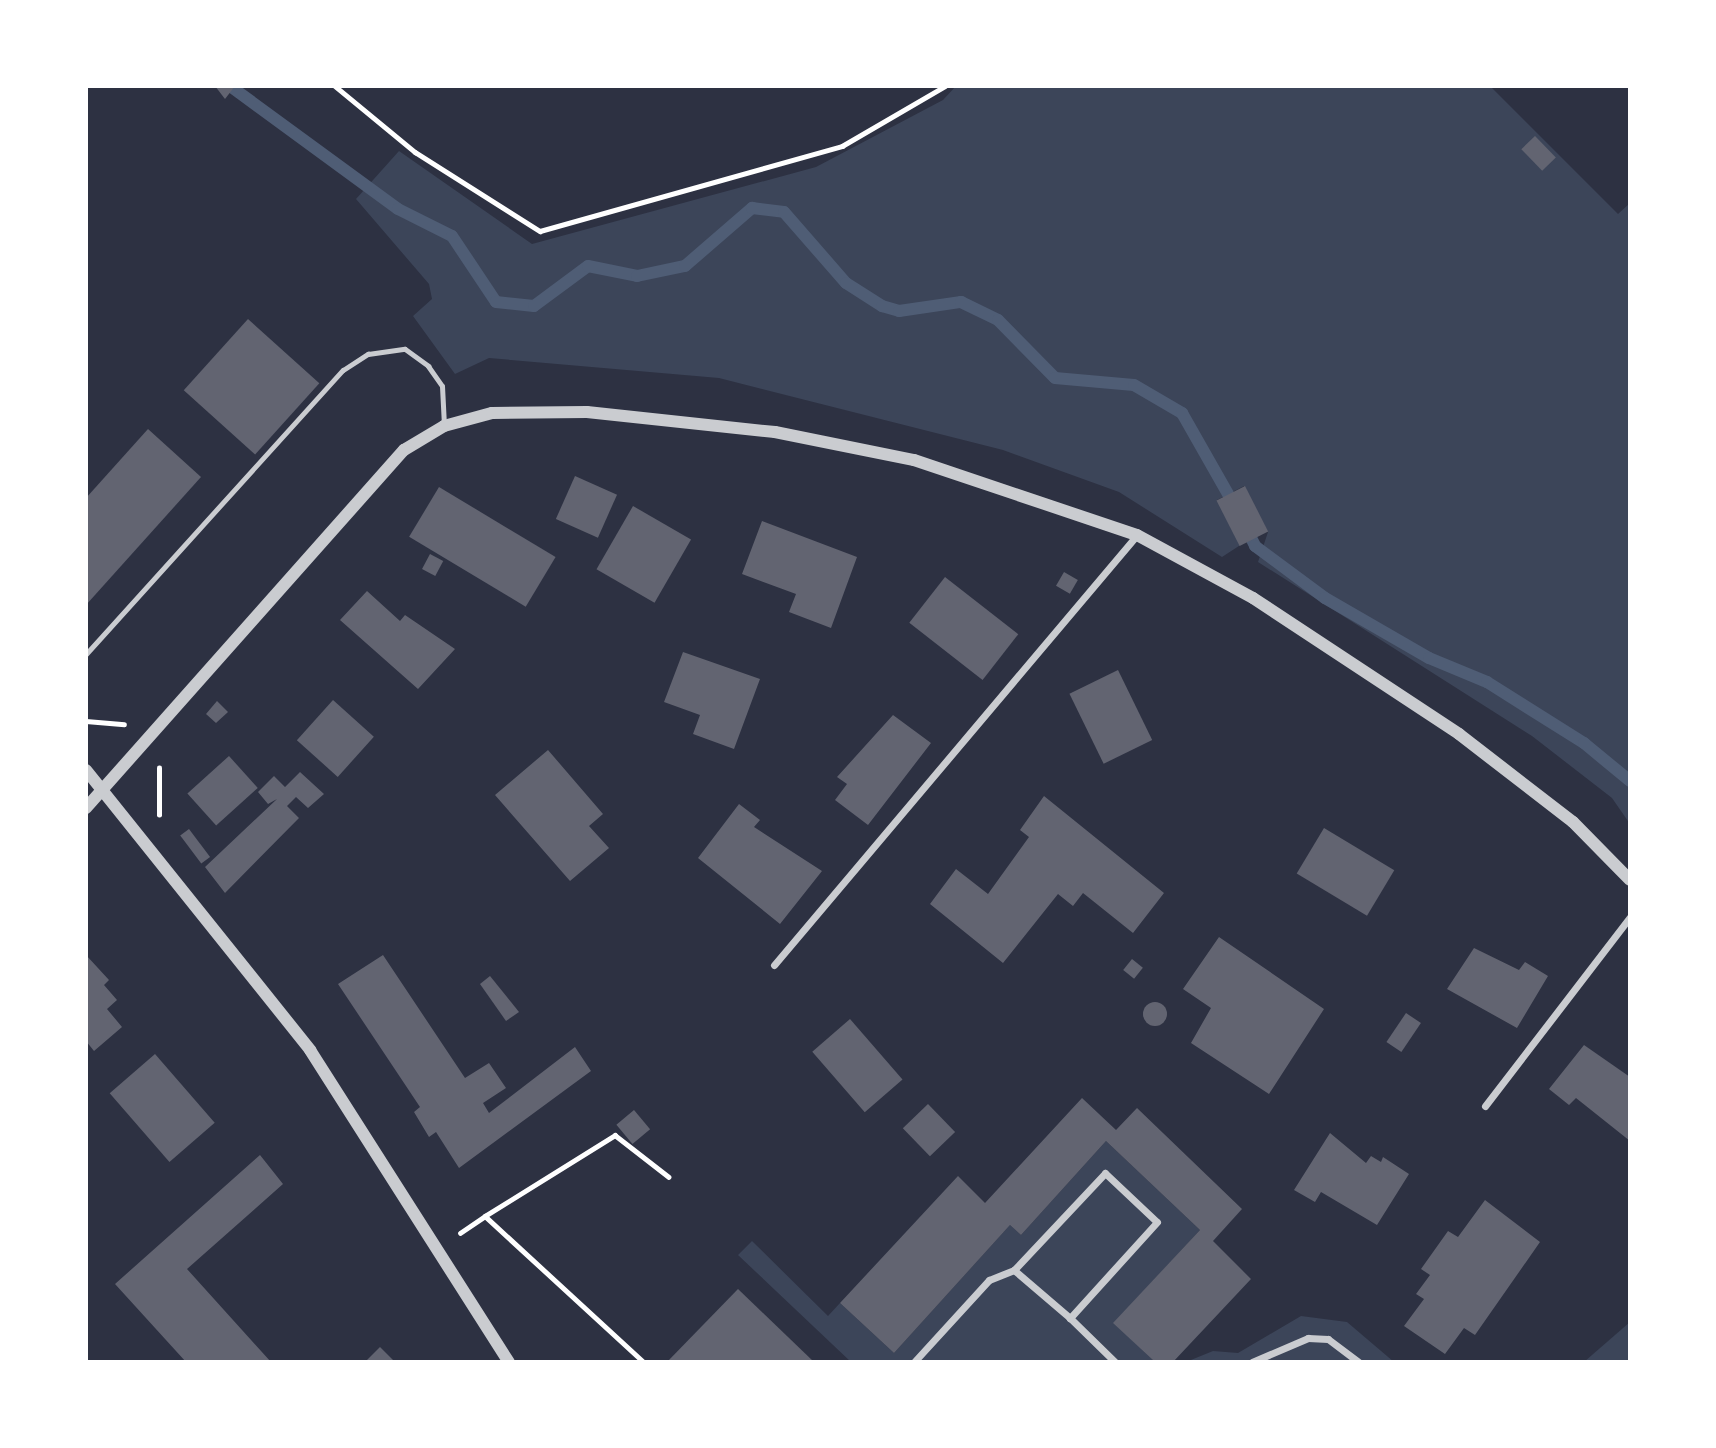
<!DOCTYPE html>
<style>
body{margin:0}
#map{position:relative;width:1716px;height:1448px;overflow:hidden;background:#2d3142;font-family:Cabin,sans-serif}
div>[style]{position:absolute}
.green>*{inset:0;background:#3c4559}
.stream>*{height:12px;margin:-6px;padding:0 6px;transform-origin:6px;border-radius:6px;background:#4f5d75}
.building>*{inset:0;background:#626471;transform-origin:0 0}
.round{border-radius:50%}
.path>*{height:4.5px;margin:-2.25px;padding:0 2.25px;transform-origin:2.25px;border-radius:2.25px;background:#fff}
.service>*{height:5px;margin:-2.5px;padding:0 2.5px;transform-origin:2.5px;border-radius:2.5px;background:#caccd0}
.minor>*{height:7px;margin:-3.5px;padding:0 3.5px;transform-origin:3.5px;border-radius:3.5px;background:#caccd0}
.tertiary>*{height:12px;margin:-6px;padding:0 6px;transform-origin:6px;border-radius:6px;background:#caccd0}
span{translate:-50% -50%;white-space:nowrap;text-align:center;line-height:1.15;-webkit-text-stroke:6px #fff;paint-order:stroke}
.frame{position:absolute;inset:0;border:88px solid #fff;pointer-events:none}
</style>
<div id="map">
<div class="green">
<i style="clip-path:polygon(956px 86px,1490px 86px,1618px 214px,1630px 203px,1630px 824px,1612px 798px,1532px 736px,1258px 562px,1268px 532px,1244px 486px,1217px 500px,1242px 544px,1222px 557px,1119px 492px,1003px 450px,719px 378px,489px 358px,455px 374px,413px 316px,432px 299px,429px 284px,356px 199px,399px 151px,532px 244px,816px 167px,943px 100px)"></i>
<i style="clip-path:polygon(1106px 1141px,1200px 1230px,1114px 1323px,1155px 1362px,851px 1362px,738px 1255px,752px 1241px,828px 1316px,840px 1303px,894px 1353px,1010px 1225px,1021px 1235px)"></i>
<i style="clip-path:polygon(1301px 1316px,1347px 1322px,1394px 1362px,1186px 1362px,1213px 1351px,1238px 1353px)"></i>
<i style="clip-path:polygon(1630px 1322px,1630px 1362px,1584px 1362px,1592px 1355px)"></i>
</div>
<div class="stream">
<i style="left:230px;top:86px;width:208px;rotate:36.2deg"></i>
<i style="left:398px;top:209px;width:60px;rotate:26.6deg"></i>
<i style="left:452px;top:236px;width:79px;rotate:56.3deg"></i>
<i style="left:496px;top:302px;width:38px;rotate:6deg"></i>
<i style="left:534px;top:306px;width:67px;rotate:-36.5deg"></i>
<i style="left:588px;top:266px;width:50px;rotate:11.5deg"></i>
<i style="left:637px;top:276px;width:49px;rotate:-11.8deg"></i>
<i style="left:685px;top:266px;width:89px;rotate:-40.9deg"></i>
<i style="left:752px;top:208px;width:32px;rotate:7deg"></i>
<i style="left:784px;top:212px;width:94px;rotate:48.9deg"></i>
<i style="left:846px;top:283px;width:43px;rotate:32.6deg"></i>
<i style="left:882px;top:306px;width:18px;rotate:16deg"></i>
<i style="left:899px;top:311px;width:63px;rotate:-8.3deg"></i>
<i style="left:961px;top:302px;width:41px;rotate:25.9deg"></i>
<i style="left:998px;top:320px;width:81px;rotate:45.5deg"></i>
<i style="left:1055px;top:378px;width:79px;rotate:5.1deg"></i>
<i style="left:1134px;top:385px;width:56px;rotate:30.3deg"></i>
<i style="left:1182px;top:413px;width:109px;rotate:60.4deg"></i>
<i style="left:1244px;top:524px;width:25px;rotate:63deg"></i>
<i style="left:1255px;top:546px;width:87px;rotate:36.6deg"></i>
<i style="left:1325px;top:598px;width:120px;rotate:30deg"></i>
<i style="left:1429px;top:658px;width:63px;rotate:22.5deg"></i>
<i style="left:1487px;top:682px;width:115px;rotate:32.2deg"></i>
<i style="left:1584px;top:743px;width:60px;rotate:39.6deg"></i>
</div>
<div class="building">
<i style="clip-path:polygon(215px 86px,235px 86px,225px 99px)"></i>
<i style="left:1535px;top:136px;width:30px;height:19px;rotate:46deg"></i>
<i style="left:248px;top:319px;width:96px;height:96px;rotate:42deg"></i>
<i style="clip-path:polygon(148px 429px,201px 477px,86px 605px,86px 498px)"></i>
<i style="left:575px;top:476px;width:46px;height:47px;rotate:24deg"></i>
<i style="left:1245px;top:486px;width:51px;height:32px;rotate:63deg"></i>
<i style="left:439px;top:487px;width:136px;height:58px;rotate:31deg"></i>
<i style="left:633px;top:506px;width:67px;height:73px;rotate:30deg"></i>
<i style="clip-path:polygon(762px 521px,857px 557px,831px 628px,789px 612px,796px 594px,742px 574px)"></i>
<i style="left:430px;top:554px;width:15px;height:17px;rotate:28deg"></i>
<i style="left:1064px;top:572px;width:16px;height:16px;rotate:30deg"></i>
<i style="left:945px;top:577px;width:93px;height:58px;rotate:38deg"></i>
<i style="clip-path:polygon(367px 591px,400px 621px,405px 615px,455px 649px,418px 689px,340px 620px)"></i>
<i style="clip-path:polygon(683px 652px,760px 679px,734px 749px,693px 734px,700px 715px,664px 702px)"></i>
<i style="left:1118px;top:670px;width:78px;height:54px;rotate:64deg"></i>
<i style="left:333px;top:700px;width:55px;height:54px;rotate:42deg"></i>
<i style="clip-path:polygon(217px 701px,228px 712px,216px 723px,206px 714px)"></i>
<i style="clip-path:polygon(893px 715px,931px 743px,868px 825px,835px 800px,847px 784px,837px 777px)"></i>
<i style="clip-path:polygon(548px 750px,603px 814px,589px 826px,609px 848px,570px 881px,495px 795px)"></i>
<i style="left:229px;top:756px;width:43px;height:56px;rotate:48deg"></i>
<i style="clip-path:polygon(300px 772px,324px 794px,308px 808px,296px 797px,287px 806px,299px 818px,225px 893px,205px 867px,277px 799px,268px 804px,258px 792px,274px 776px,285px 787px)"></i>
<i style="clip-path:polygon(1044px 796px,1164px 893px,1133px 933px,1083px 893px,1073px 906px,1058px 894px,1003px 963px,930px 904px,956px 869px,988px 894px,1029px 837px,1020px 830px)"></i>
<i style="clip-path:polygon(739px 804px,760px 820px,754px 827px,822px 871px,780px 924px,698px 858px)"></i>
<i style="left:1324px;top:828px;width:82px;height:53px;rotate:31deg"></i>
<i style="left:189px;top:829px;width:35px;height:11px;rotate:53deg"></i>
<i style="clip-path:polygon(1219px 937px,1324px 1009px,1269px 1094px,1191px 1043px,1211px 1008px,1183px 989px)"></i>
<i style="clip-path:polygon(1474px 948px,1519px 970px,1525px 962px,1548px 976px,1517px 1028px,1447px 989px)"></i>
<i style="clip-path:polygon(86px 955px,109px 980px,104px 985px,117px 1000px,107px 1009px,122px 1027px,94px 1051px,86px 1041px)"></i>
<i style="clip-path:polygon(383px 955px,465px 1078px,489px 1063px,506px 1088px,483px 1103px,489px 1113px,575px 1047px,591px 1071px,459px 1168px,436px 1132px,429px 1137px,414px 1112px,420px 1107px,338px 984px)"></i>
<i style="left:1132px;top:959px;width:14px;height:14px;rotate:39deg"></i>
<i style="clip-path:polygon(490px 976px,519px 1012px,506px 1021px,480px 984px)"></i>
<i class="round" style="left:1143px;top:1002px;width:24px;height:24px"></i>
<i style="left:1406px;top:1013px;width:18px;height:35px;rotate:34deg"></i>
<i style="left:850px;top:1019px;width:80px;height:50px;rotate:49deg"></i>
<i style="clip-path:polygon(1584px 1045px,1630px 1077px,1630px 1141px,1576px 1098px,1569px 1105px,1549px 1089px)"></i>
<i style="left:155px;top:1054px;width:91px;height:60px;rotate:49deg"></i>
<i style="clip-path:polygon(1082px 1098px,1116px 1130px,1137px 1108px,1242px 1209px,1213px 1241px,1251px 1279px,1173px 1362px,1155px 1362px,1113px 1323px,1200px 1230px,1106px 1141px,1021px 1235px,1010px 1225px,894px 1353px,840px 1303px,958px 1176px,985px 1203px)"></i>
<i style="left:928px;top:1104px;width:39px;height:35px;rotate:46deg"></i>
<i style="left:634px;top:1110px;width:25px;height:23px;rotate:50deg"></i>
<i style="clip-path:polygon(1330px 1133px,1366px 1163px,1371px 1156px,1381px 1162px,1383px 1157px,1409px 1174px,1377px 1225px,1321px 1192px,1315px 1202px,1294px 1190px)"></i>
<i style="clip-path:polygon(260px 1155px,283px 1184px,187px 1269px,271px 1362px,186px 1362px,115px 1284px)"></i>
<i style="clip-path:polygon(1485px 1200px,1540px 1242px,1475px 1335px,1464px 1328px,1445px 1354px,1404px 1326px,1424px 1299px,1416px 1294px,1430px 1275px,1421px 1269px,1448px 1231px,1458px 1237px)"></i>
<i style="clip-path:polygon(738px 1289px,814px 1362px,667px 1362px)"></i>
<i style="clip-path:polygon(380px 1347px,395px 1362px,365px 1362px)"></i>
</div>
<div class="path">
<i style="left:335px;top:86px;width:104px;rotate:39.5deg"></i>
<i style="left:415px;top:152px;width:148px;rotate:32.3deg"></i>
<i style="left:540px;top:231px;width:314px;rotate:-15.7deg"></i>
<i style="left:842px;top:146px;width:119px;rotate:-30.2deg"></i>
<i style="left:86px;top:721px;width:38px;rotate:5deg"></i>
<i style="left:159px;top:815px;width:47px;rotate:-90deg"></i>
<i style="left:485px;top:1216px;width:153px;rotate:-31.9deg"></i>
<i style="left:615px;top:1135px;width:68px;rotate:37.9deg"></i>
<i style="left:460px;top:1233px;width:30px;rotate:-34deg"></i>
<i style="left:485px;top:1216px;width:216px;rotate:42.6deg"></i>
</div>
<div class="service">
<i style="left:86px;top:654px;width:383px;rotate:-47.9deg"></i>
<i style="left:343px;top:370px;width:30px;rotate:-33deg"></i>
<i style="left:368px;top:354px;width:37px;rotate:-8deg"></i>
<i style="left:405px;top:349px;width:29px;rotate:36deg"></i>
<i style="left:428px;top:366px;width:24px;rotate:55deg"></i>
<i style="left:442px;top:386px;width:40px;rotate:87.1deg"></i>
</div>
<div class="minor">
<i style="left:774px;top:965px;width:563px;rotate:-49.83deg"></i>
<i style="left:1485px;top:1106px;width:238px;rotate:-52.5deg"></i>
<i style="left:1014px;top:1270px;width:74px;rotate:40.6deg"></i>
<i style="left:914px;top:1362px;width:111px;rotate:-47.6deg"></i>
<i style="left:989px;top:1280px;width:27px;rotate:-22deg"></i>
<i style="left:1014px;top:1270px;width:133px;rotate:-46.8deg"></i>
<i style="left:1105px;top:1173px;width:71px;rotate:43.3deg"></i>
<i style="left:1157px;top:1222px;width:130px;rotate:132.2deg"></i>
<i style="left:1070px;top:1318px;width:63px;rotate:44.4deg"></i>
<i style="left:1252px;top:1362px;width:61px;rotate:-23.2deg"></i>
<i style="left:1308px;top:1338px;width:20px;rotate:3deg"></i>
<i style="left:1328px;top:1339px;width:38px;rotate:37deg"></i>
</div>
<div class="tertiary">
<i style="left:86px;top:770px;width:359px;rotate:51.3deg"></i>
<i style="left:310px;top:1050px;width:370px;rotate:57.5deg"></i>
<i style="left:86px;top:808px;width:479px;rotate:-48.4deg"></i>
<i style="left:404px;top:450px;width:47px;rotate:-31deg"></i>
<i style="left:444px;top:426px;width:50px;rotate:-15.2deg"></i>
<i style="left:492px;top:413px;width:95px;rotate:-0.6deg"></i>
<i style="left:587px;top:412px;width:189px;rotate:6.1deg"></i>
<i style="left:775px;top:432px;width:142px;rotate:11.4deg"></i>
<i style="left:914px;top:460px;width:235px;rotate:18.6deg"></i>
<i style="left:1137px;top:535px;width:132px;rotate:28.5deg"></i>
<i style="left:1253px;top:598px;width:247px;rotate:33.4deg"></i>
<i style="left:1459px;top:734px;width:144px;rotate:37.7deg"></i>
<i style="left:1573px;top:822px;width:81px;rotate:45.5deg"></i>
</div>
<div class="frame"></div>
</div>
